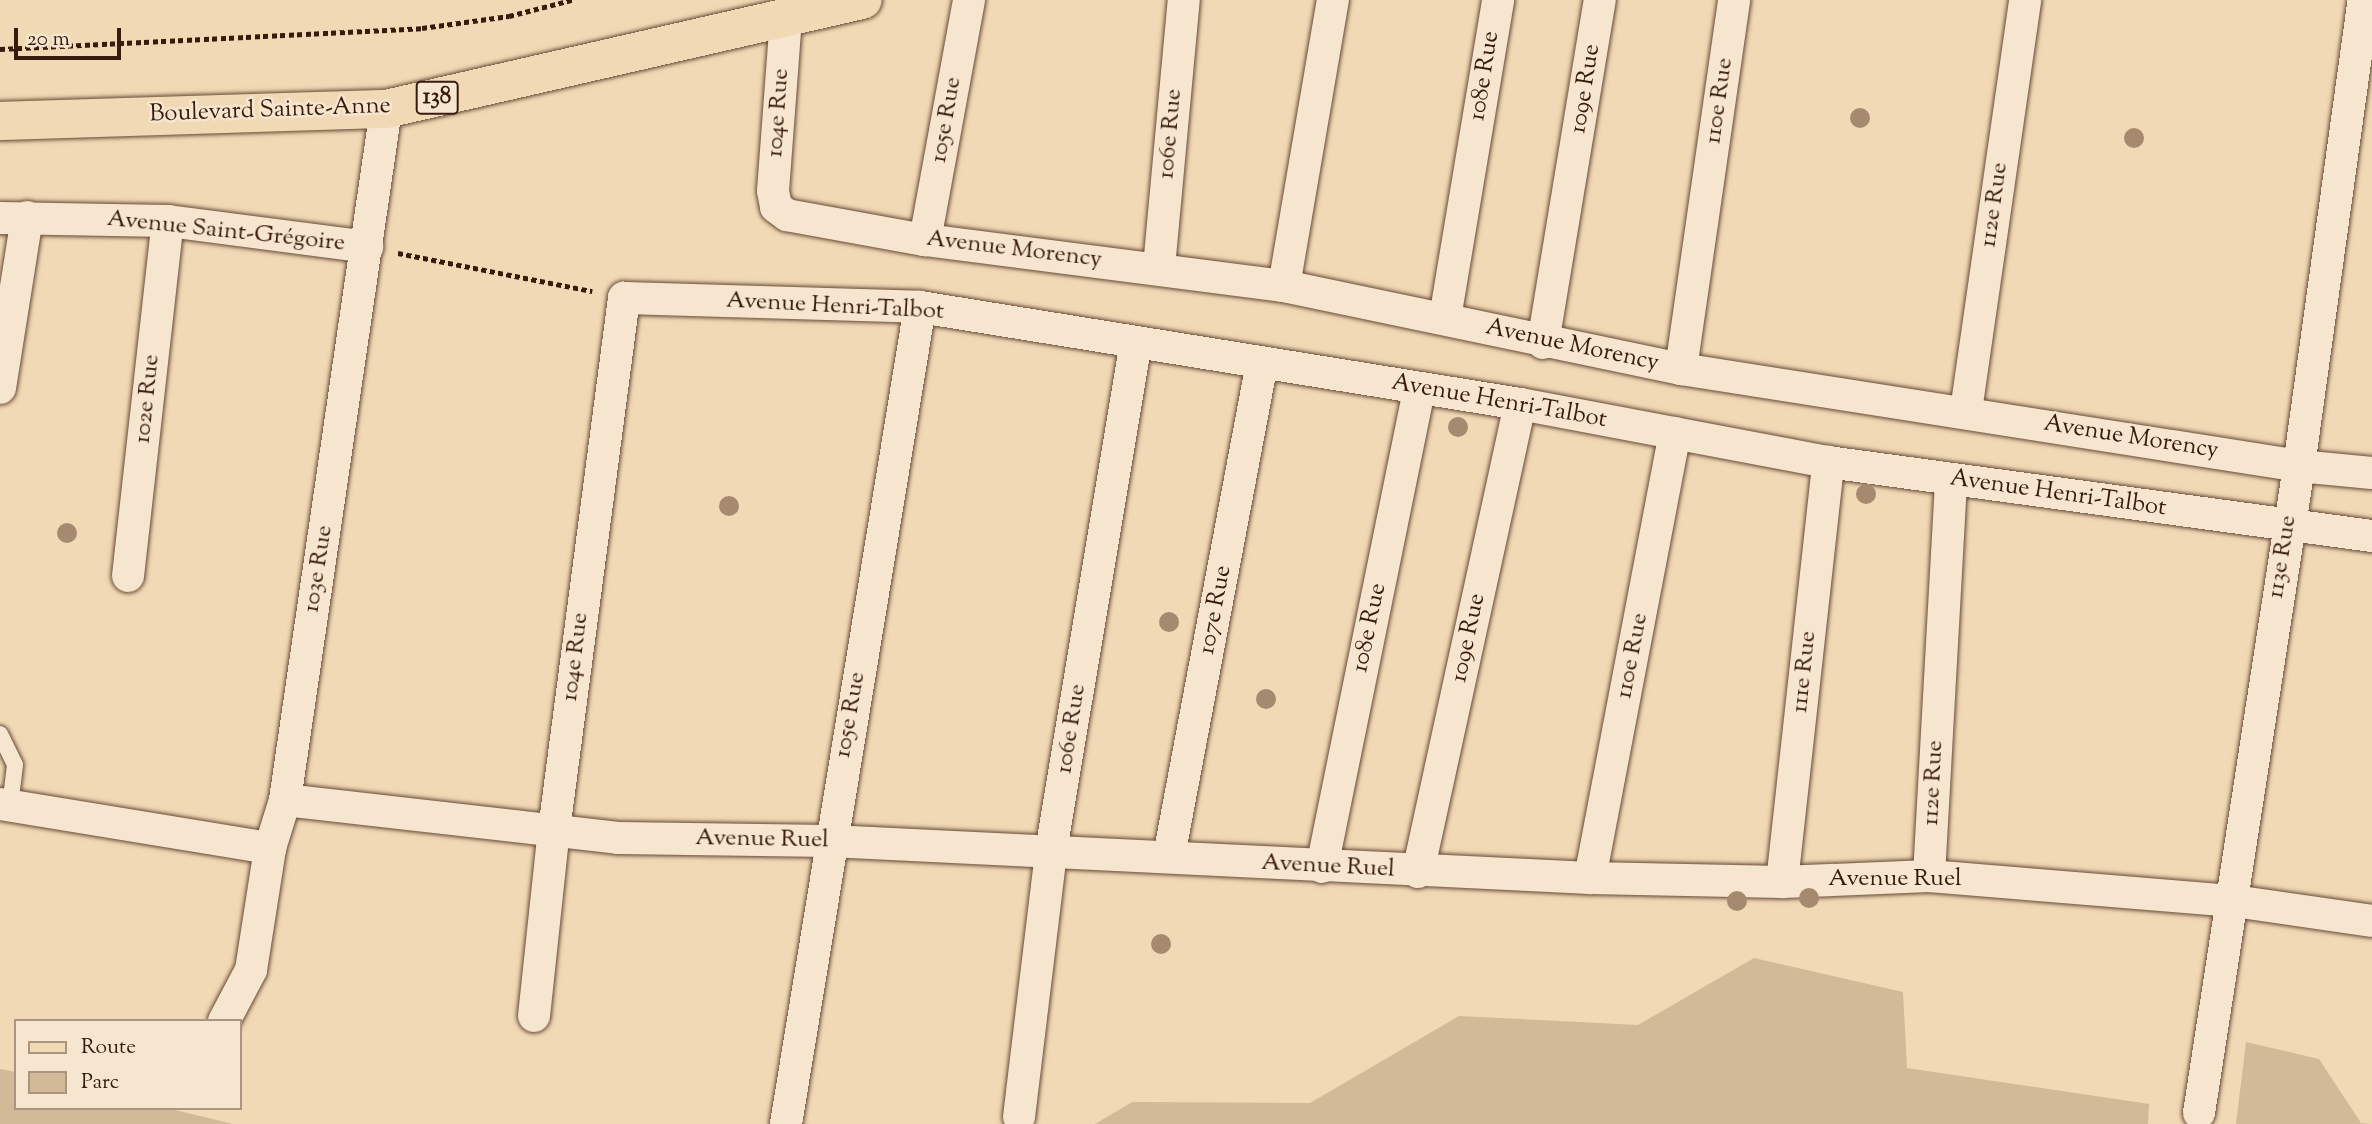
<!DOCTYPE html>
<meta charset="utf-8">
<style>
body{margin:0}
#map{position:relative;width:2372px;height:1124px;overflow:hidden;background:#f2d9b5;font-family:"Sorts Mill Goudy",serif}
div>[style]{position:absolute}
.green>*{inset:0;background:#d2b998}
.path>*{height:4.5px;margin-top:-2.25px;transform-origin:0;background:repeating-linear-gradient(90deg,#371b0d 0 5px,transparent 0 8.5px)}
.roads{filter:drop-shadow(0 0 2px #664a37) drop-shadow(0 0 2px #664a37)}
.lane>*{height:16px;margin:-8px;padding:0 8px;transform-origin:8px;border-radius:8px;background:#f7e6cf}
.street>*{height:32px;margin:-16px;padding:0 16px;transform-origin:16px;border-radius:16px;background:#f7e6cf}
.primary>*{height:38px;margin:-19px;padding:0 19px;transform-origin:19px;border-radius:19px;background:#f2d9b5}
.trees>*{width:20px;height:20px;margin:-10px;border-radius:50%;background:#a58a70}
span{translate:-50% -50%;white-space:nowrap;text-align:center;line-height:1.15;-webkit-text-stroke:5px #f7e6cf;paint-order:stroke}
.shield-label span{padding:2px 5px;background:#f7e6cf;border:2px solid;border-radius:5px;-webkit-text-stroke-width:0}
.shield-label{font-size:23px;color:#371b0d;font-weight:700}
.street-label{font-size:24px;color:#371b0d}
.legend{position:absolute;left:14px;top:1019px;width:228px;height:91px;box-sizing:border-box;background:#f7e6cf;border:2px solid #aa9581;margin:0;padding:9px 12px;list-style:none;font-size:21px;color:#371b0d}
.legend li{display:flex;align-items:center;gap:14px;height:35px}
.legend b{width:35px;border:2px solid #aa9581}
.scale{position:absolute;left:14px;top:28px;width:107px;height:32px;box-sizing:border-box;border:4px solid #371b0d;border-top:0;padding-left:9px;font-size:21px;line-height:24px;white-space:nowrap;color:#371b0d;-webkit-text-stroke:5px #f7e6cf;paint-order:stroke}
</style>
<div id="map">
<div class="green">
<i style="clip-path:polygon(1754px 958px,1903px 992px,1907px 1068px,2149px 1104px,2148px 1124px,1095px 1124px,1132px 1102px,1310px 1103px,1459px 1016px,1638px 1025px)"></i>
<i style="clip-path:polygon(2246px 1042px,2319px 1059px,2361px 1123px,2372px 1124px,2236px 1124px)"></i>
<i style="clip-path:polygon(0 1069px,16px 1072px,16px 1108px,167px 1108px,233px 1124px,0 1124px)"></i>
</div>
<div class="path">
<i style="left:0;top:49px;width:423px;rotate:-2.8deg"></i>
<i style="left:422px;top:28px;width:88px;rotate:-7.9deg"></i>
<i style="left:509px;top:16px;width:65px;rotate:-14.3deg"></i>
<i style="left:398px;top:253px;width:198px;rotate:11.1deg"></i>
</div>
<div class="roads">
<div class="lane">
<i style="left:0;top:734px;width:34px;rotate:64deg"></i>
<i style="left:15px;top:765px;width:41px;rotate:97deg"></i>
</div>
<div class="street">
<i style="left:786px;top:18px;width:173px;rotate:94.3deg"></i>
<i style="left:773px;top:191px;width:16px;rotate:79deg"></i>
<i style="left:776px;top:207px;width:14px;rotate:36deg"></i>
<i style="left:787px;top:215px;width:140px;rotate:10.3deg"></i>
<i style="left:925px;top:240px;width:362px;rotate:7.3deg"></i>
<i style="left:1284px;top:286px;width:406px;rotate:11.8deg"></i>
<i style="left:1681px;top:369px;width:626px;rotate:8.92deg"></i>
<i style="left:2299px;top:466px;width:73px;rotate:5.5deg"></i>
<i style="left:0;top:218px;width:168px;rotate:1deg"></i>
<i style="left:168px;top:221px;width:201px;rotate:7.4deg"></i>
<i style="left:925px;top:240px;width:244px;rotate:-79.6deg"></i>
<i style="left:1159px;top:267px;width:268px;rotate:-84.7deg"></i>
<i style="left:1284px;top:286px;width:290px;rotate:-80.3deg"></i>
<i style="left:1445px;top:318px;width:322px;rotate:-80.5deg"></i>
<i style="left:1543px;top:343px;width:348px;rotate:-80.6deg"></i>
<i style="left:1681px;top:369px;width:373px;rotate:-81.8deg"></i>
<i style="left:0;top:388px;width:173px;rotate:-81deg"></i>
<i style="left:1966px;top:411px;width:415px;rotate:-81.8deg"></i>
<i style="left:128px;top:576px;width:357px;rotate:-83.6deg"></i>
<i style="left:285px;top:800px;width:335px;rotate:6.5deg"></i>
<i style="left:618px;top:838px;width:212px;rotate:0.8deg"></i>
<i style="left:830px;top:841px;width:761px;rotate:2.79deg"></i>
<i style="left:1590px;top:878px;width:192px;rotate:1.2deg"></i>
<i style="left:1782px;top:882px;width:147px;rotate:-2.3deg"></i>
<i style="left:1929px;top:876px;width:306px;rotate:4.7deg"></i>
<i style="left:2234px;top:901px;width:139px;rotate:8.2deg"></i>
<i style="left:0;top:804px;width:274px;rotate:9.3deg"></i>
<i style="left:1169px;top:856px;width:502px;rotate:-79.32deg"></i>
<i style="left:1322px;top:867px;width:488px;rotate:-78.5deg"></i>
<i style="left:1418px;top:872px;width:479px;rotate:-77.7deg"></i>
<i style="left:1929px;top:876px;width:397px;rotate:-86.8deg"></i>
<i style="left:1590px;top:878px;width:453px;rotate:-79.2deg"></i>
<i style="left:1782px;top:882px;width:423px;rotate:-83.7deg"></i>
<i style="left:534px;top:1016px;width:187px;rotate:-83.9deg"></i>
<i style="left:554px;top:830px;width:537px;rotate:-82.5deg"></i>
<i style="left:624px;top:298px;width:296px;rotate:1.7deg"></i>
<i style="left:920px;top:307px;width:608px;rotate:9.18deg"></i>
<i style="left:1520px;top:404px;width:313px;rotate:10.7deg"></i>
<i style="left:1828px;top:462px;width:549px;rotate:7.75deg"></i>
<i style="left:224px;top:1021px;width:58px;rotate:-62.1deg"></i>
<i style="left:251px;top:970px;width:123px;rotate:-81.1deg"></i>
<i style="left:270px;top:848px;width:50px;rotate:-72.6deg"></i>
<i style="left:285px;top:800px;width:698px;rotate:-81.68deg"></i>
<i style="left:2199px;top:1113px;width:655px;rotate:-81.21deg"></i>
<i style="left:2299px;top:466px;width:471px;rotate:-82.1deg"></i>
<i style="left:1019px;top:1117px;width:268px;rotate:-83.1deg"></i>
<i style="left:1051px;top:851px;width:516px;rotate:-80.52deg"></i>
<i style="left:786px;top:1124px;width:828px;rotate:-80.69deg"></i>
</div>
<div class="primary">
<i style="left:0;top:121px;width:386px;rotate:-1.8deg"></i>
<i style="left:386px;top:109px;width:489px;rotate:-12.9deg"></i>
</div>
</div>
<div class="trees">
<i style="left:1860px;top:118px"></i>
<i style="left:2134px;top:138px"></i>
<i style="left:1458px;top:427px"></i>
<i style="left:1866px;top:494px"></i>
<i style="left:729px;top:506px"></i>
<i style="left:67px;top:533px"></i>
<i style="left:1169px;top:622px"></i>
<i style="left:1266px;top:699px"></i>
<i style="left:1809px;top:898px"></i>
<i style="left:1737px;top:901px"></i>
<i style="left:1161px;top:944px"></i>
</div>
<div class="shield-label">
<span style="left:437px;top:98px">138</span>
</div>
<div class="street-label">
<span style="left:1485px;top:76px;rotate:-81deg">108e Rue</span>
<span style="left:1586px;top:89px;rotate:-81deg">109e Rue</span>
<span style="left:1720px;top:101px;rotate:-82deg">110e Rue</span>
<span style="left:270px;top:111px;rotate:-2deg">Boulevard Sainte-Anne</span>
<span style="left:779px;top:113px;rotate:-86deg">104e Rue</span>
<span style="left:947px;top:120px;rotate:-80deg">105e Rue</span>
<span style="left:1171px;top:134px;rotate:-85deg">106e Rue</span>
<span style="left:1995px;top:205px;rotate:-82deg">112e Rue</span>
<span style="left:226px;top:232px;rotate:6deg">Avenue Saint-Grégoire</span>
<span style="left:1014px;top:250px;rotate:7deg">Avenue Morency</span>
<span style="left:835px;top:307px;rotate:3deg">Avenue Henri-Talbot</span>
<span style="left:1572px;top:346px;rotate:12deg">Avenue Morency</span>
<span style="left:148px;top:399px;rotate:-84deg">102e Rue</span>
<span style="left:1499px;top:402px;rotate:10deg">Avenue Henri-Talbot</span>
<span style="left:2131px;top:438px;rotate:9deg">Avenue Morency</span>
<span style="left:2058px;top:494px;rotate:8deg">Avenue Henri-Talbot</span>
<span style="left:2283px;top:557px;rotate:-81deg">113e Rue</span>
<span style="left:319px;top:569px;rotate:-81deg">103e Rue</span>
<span style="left:1216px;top:610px;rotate:-79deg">107e Rue</span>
<span style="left:1370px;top:628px;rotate:-78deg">108e Rue</span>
<span style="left:1469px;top:638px;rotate:-78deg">109e Rue</span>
<span style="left:1633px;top:656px;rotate:-79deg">110e Rue</span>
<span style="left:576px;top:657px;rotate:-83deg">104e Rue</span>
<span style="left:1805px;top:672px;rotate:-84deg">111e Rue</span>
<span style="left:851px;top:715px;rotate:-80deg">105e Rue</span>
<span style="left:1072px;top:729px;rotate:-81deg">106e Rue</span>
<span style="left:1934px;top:783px;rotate:-87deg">112e Rue</span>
<span style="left:762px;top:840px;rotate:1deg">Avenue Ruel</span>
<span style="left:1328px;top:867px;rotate:3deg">Avenue Ruel</span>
<span style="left:1895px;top:880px">Avenue Ruel</span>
</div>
<ul class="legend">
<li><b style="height:9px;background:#f2d9b5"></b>Route</li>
<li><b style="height:19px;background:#d2b998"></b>Parc</li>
</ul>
<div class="scale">20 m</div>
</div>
